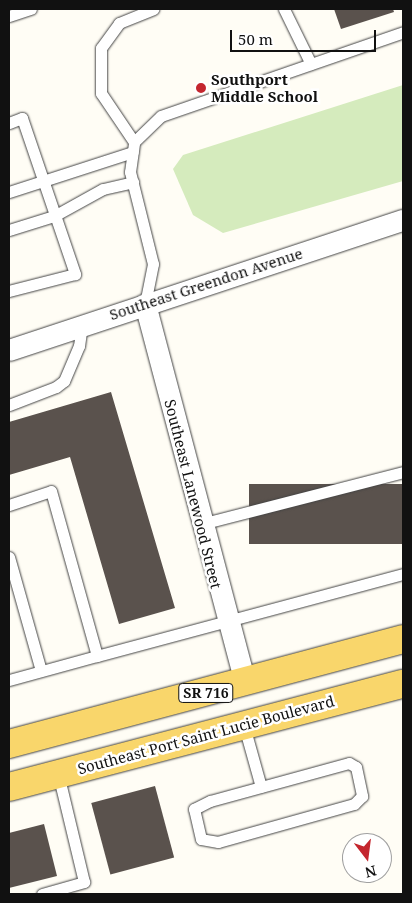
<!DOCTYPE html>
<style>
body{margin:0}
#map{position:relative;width:412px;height:903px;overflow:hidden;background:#fffdf5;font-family:"Noto Serif",serif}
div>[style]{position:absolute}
.green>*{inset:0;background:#d5ebbd}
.building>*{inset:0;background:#5a524d;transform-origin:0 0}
.roads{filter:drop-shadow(0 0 1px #444) drop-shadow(0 0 1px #444)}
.lane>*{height:11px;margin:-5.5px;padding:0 5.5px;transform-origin:5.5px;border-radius:5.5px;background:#fff}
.street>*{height:21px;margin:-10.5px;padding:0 10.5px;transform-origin:10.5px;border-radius:10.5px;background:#fff}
.primary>*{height:28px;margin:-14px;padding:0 14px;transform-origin:14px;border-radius:14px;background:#f9d66b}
.dots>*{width:14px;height:14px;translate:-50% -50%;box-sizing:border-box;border:2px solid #fff;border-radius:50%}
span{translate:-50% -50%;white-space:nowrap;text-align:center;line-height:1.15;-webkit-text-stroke:5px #fff;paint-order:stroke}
.shield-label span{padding:1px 4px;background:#fff;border:1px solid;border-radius:4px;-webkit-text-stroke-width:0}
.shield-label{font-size:14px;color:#111;font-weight:700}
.poi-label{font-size:15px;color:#111;font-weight:700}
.left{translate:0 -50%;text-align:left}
.street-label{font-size:15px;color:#111}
.frame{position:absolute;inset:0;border:10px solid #111;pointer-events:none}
.north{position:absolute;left:342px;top:833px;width:50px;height:50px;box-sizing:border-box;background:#fff;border:1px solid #a0a0a0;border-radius:50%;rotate:165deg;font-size:14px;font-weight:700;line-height:20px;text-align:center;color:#111}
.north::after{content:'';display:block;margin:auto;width:18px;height:22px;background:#c4262e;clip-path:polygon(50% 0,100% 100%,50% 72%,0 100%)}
.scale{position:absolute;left:230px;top:30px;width:146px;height:22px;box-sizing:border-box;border:2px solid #111;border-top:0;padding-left:6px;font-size:15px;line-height:18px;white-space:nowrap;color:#111;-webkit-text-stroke:4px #fff;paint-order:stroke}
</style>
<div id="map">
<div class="green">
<i style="clip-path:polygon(403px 85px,403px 181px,223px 233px,193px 215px,173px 169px,183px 155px)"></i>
</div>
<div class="building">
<i style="clip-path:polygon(334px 9px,393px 9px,394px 12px,341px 29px)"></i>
<i style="clip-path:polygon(111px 392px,175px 608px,119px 624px,70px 457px,9px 475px,9px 422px)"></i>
<i style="left:403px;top:484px;width:60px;height:154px;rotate:90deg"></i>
<i style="left:155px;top:786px;width:74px;height:66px;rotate:75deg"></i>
<i style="clip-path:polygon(44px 824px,57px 876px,9px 888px,9px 833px)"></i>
</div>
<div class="roads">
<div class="lane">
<i style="left:284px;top:9px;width:61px;rotate:63.9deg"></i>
<i style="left:9px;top:16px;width:23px;rotate:-18deg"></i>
<i style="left:9px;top:123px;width:14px;rotate:-21deg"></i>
<i style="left:22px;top:118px;width:165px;rotate:71.2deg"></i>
<i style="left:75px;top:274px;width:68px;rotate:165.6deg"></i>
<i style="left:134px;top:142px;width:59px;rotate:-124deg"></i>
<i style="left:101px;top:93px;width:45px;rotate:-90deg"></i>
<i style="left:101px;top:48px;width:31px;rotate:-54deg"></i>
<i style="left:119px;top:23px;width:37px;rotate:-22deg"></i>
<i style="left:9px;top:192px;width:130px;rotate:-17.9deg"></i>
<i style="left:9px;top:230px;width:47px;rotate:-17.3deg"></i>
<i style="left:54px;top:216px;width:56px;rotate:-28.9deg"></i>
<i style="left:103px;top:189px;width:31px;rotate:-13deg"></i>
<i style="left:145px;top:304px;width:41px;rotate:-78.7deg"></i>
<i style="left:153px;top:264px;width:95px;rotate:-104deg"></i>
<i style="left:130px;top:172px;width:30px;rotate:-82deg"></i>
<i style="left:134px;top:142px;width:37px;rotate:-44deg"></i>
<i style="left:161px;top:116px;width:256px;rotate:-19.1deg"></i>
<i style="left:9px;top:405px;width:50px;rotate:-21deg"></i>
<i style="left:56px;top:387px;width:10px;rotate:-37deg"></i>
<i style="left:64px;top:381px;width:38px;rotate:-67deg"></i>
<i style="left:79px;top:346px;width:21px;rotate:-82deg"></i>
<i style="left:9px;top:505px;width:44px;rotate:-18.4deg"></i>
<i style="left:51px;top:491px;width:171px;rotate:74.4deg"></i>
<i style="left:97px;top:656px;width:317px;rotate:-15deg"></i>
<i style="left:201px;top:524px;width:209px;rotate:-14.4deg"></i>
<i style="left:9px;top:557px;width:118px;rotate:74.3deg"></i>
<i style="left:9px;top:680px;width:91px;rotate:-15.3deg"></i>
<i style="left:244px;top:726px;width:63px;rotate:74.4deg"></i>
<i style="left:349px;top:763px;width:8px;rotate:30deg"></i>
<i style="left:356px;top:767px;width:30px;rotate:78deg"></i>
<i style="left:362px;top:796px;width:11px;rotate:135deg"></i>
<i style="left:354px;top:804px;width:141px;rotate:164.4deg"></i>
<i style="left:218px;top:842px;width:17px;rotate:-170deg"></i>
<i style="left:201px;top:839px;width:31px;rotate:-103deg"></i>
<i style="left:194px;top:809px;width:18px;rotate:-27deg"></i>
<i style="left:210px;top:801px;width:144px;rotate:-15.3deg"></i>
<i style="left:42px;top:894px;width:44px;rotate:-15.9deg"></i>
<i style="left:84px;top:882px;width:111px;rotate:-103.5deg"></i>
</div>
<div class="street">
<i style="left:145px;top:304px;width:391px;rotate:75.2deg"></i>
<i style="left:9px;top:350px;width:415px;rotate:-18.3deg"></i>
</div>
<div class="primary">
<i style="left:9px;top:744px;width:408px;rotate:-14.9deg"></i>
<i style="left:9px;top:787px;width:407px;rotate:-14.7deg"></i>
</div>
</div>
<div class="dots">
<i style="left:201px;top:88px;background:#c4262e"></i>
</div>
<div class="shield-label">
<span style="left:206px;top:693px">SR 716</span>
</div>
<div class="poi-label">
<span class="left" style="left:211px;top:88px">Southport<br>Middle School</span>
</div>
<div class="street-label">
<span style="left:206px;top:284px;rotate:-18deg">Southeast Greendon Avenue</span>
<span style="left:193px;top:494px;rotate:76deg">Southeast Lanewood Street</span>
<span style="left:206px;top:735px;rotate:-15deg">Southeast Port Saint Lucie Boulevard</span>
</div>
<div class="frame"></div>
<div class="north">N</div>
<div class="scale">50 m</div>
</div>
